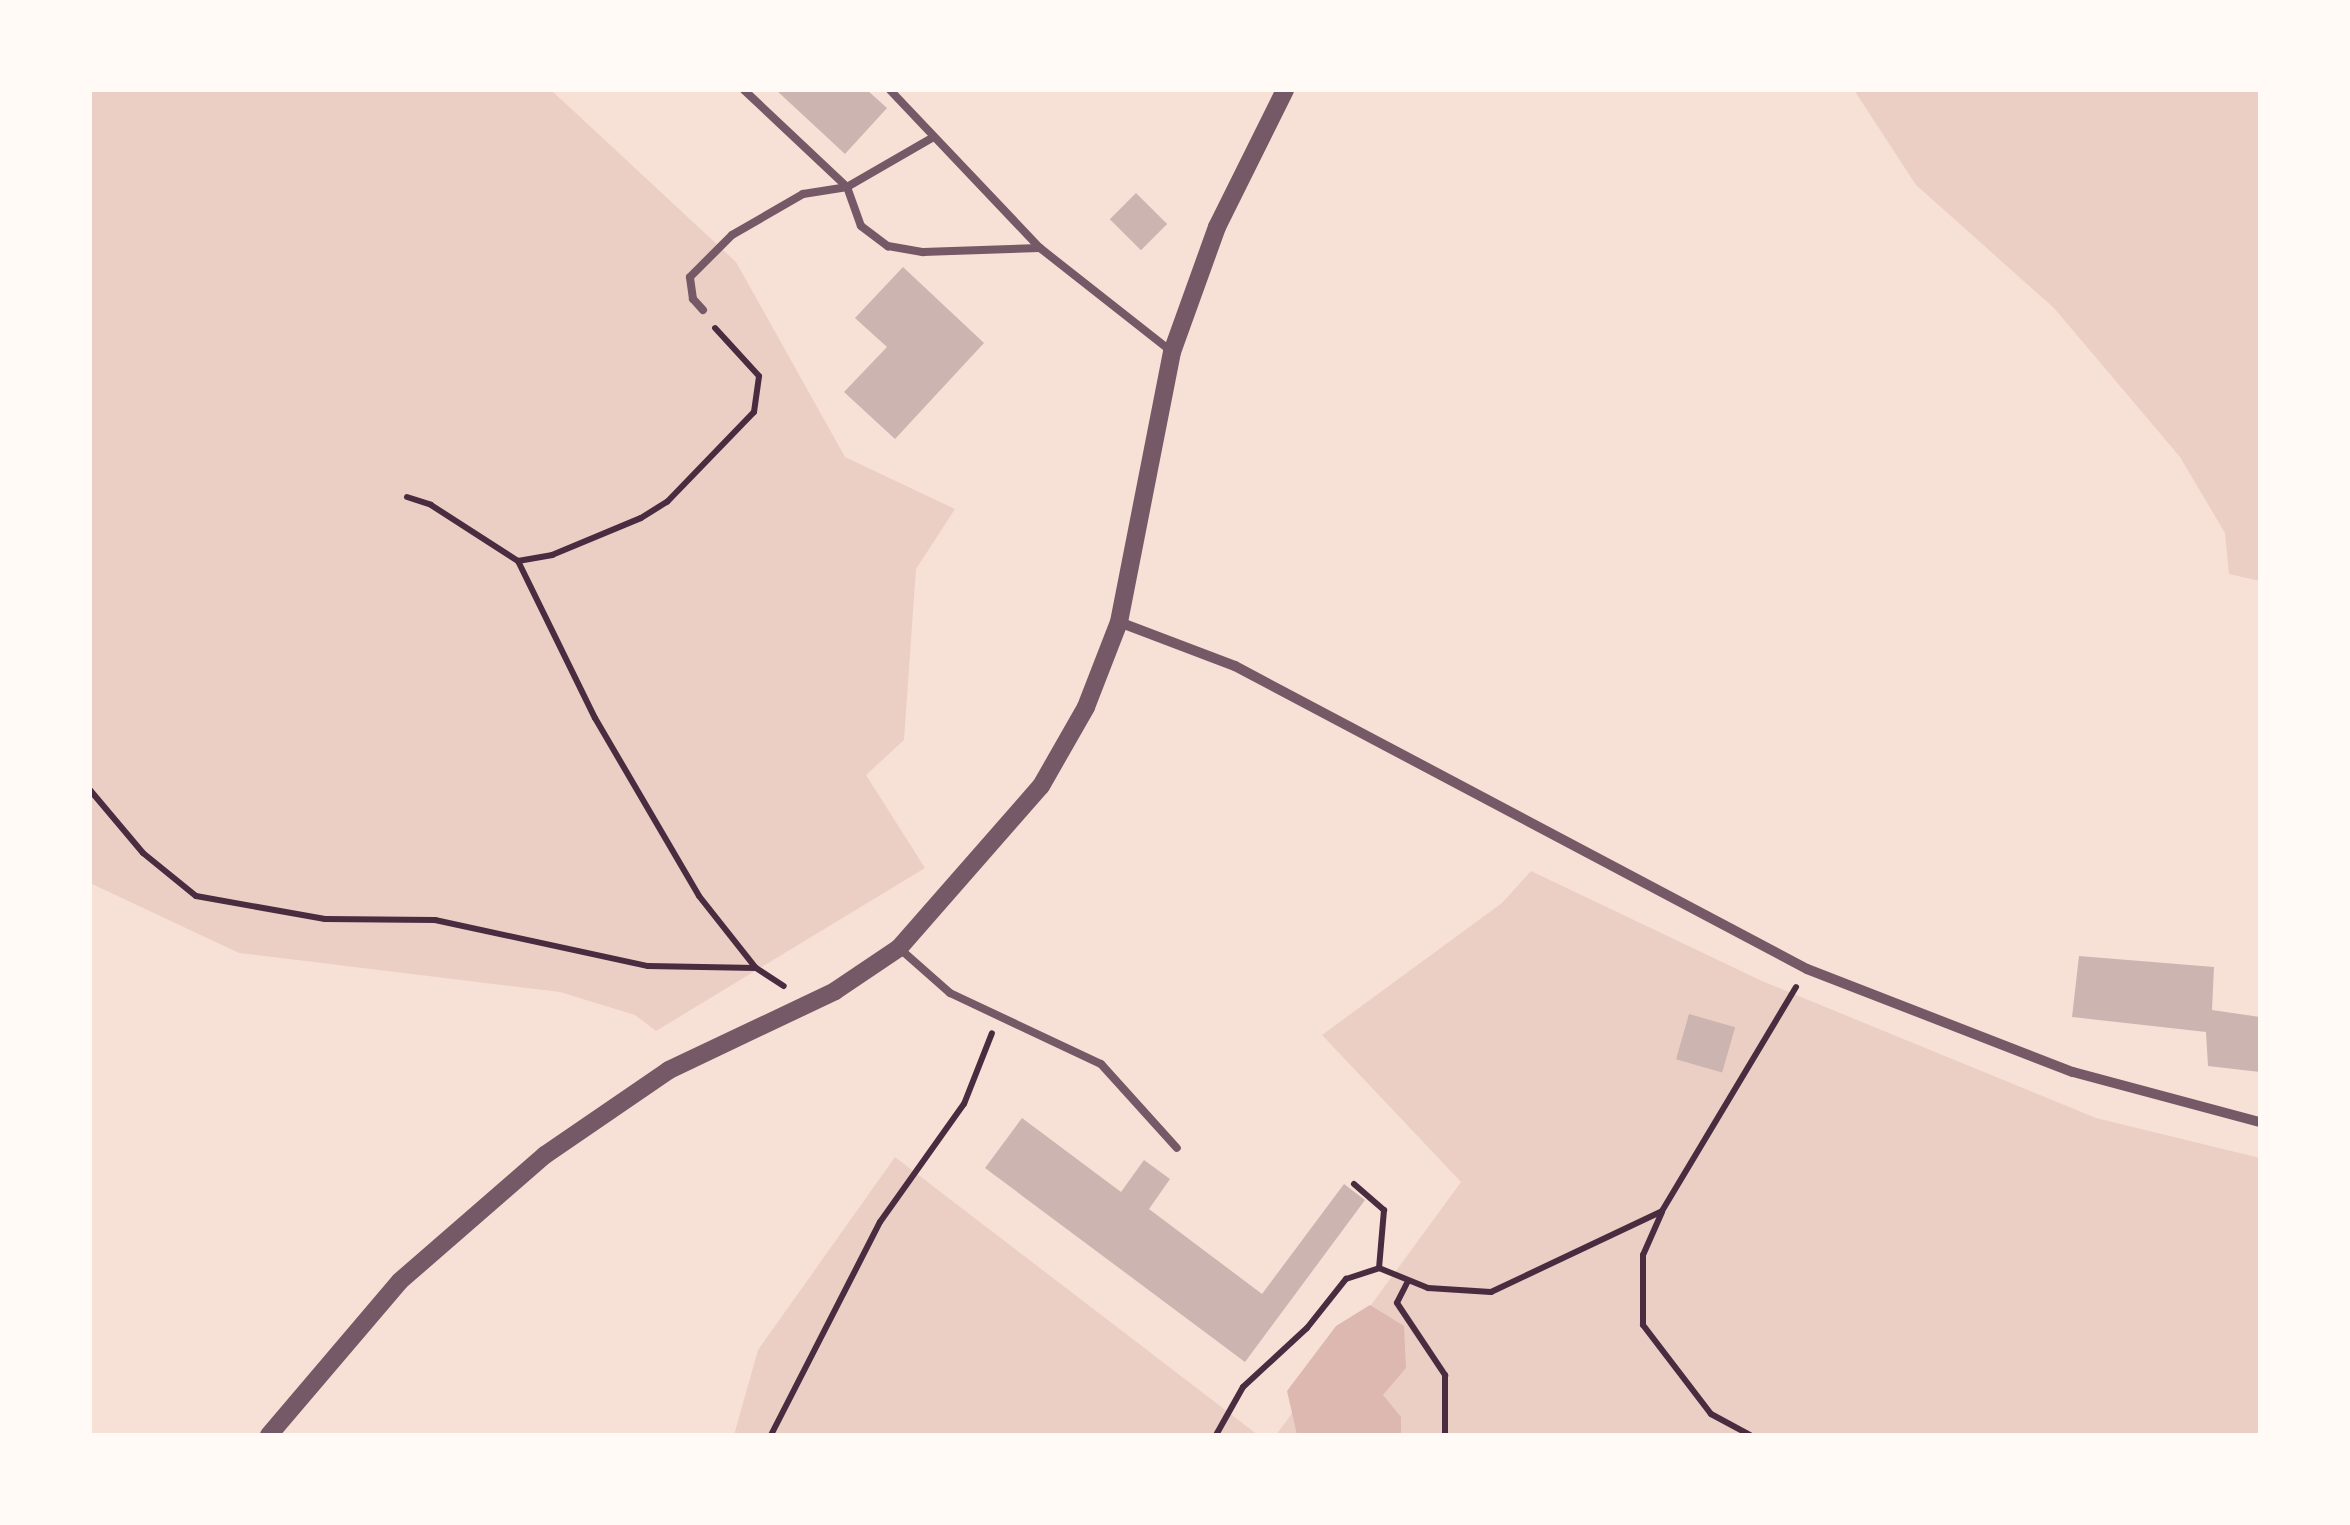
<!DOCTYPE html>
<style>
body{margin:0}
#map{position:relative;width:2350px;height:1525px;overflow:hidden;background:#f7e1d7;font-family:Merriweather,serif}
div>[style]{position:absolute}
.green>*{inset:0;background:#ebcfc5}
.water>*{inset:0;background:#dcb8b0}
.building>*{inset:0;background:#ccb4b1;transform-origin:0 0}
.path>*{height:6px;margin:-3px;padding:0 3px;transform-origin:3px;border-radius:3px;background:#4a2c40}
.service>*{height:8px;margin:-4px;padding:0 4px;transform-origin:4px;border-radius:4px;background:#755966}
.minor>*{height:10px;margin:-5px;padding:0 5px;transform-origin:5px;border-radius:5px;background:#755966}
.tertiary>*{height:18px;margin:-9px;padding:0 9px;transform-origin:9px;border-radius:9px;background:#755966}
span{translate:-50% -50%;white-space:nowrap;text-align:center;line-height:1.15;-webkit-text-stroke:9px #fffaf5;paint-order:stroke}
.frame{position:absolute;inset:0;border:92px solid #fffaf5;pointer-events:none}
</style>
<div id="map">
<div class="green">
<i style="clip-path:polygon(90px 90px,551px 90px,736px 262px,845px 457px,955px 509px,916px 569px,904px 740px,866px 775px,925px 868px,656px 1031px,635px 1015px,560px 992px,239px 953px,90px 883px)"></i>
<i style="clip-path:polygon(1854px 90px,2260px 90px,2260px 581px,2229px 574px,2225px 533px,2180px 457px,2054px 308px,1916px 185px)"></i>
<i style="clip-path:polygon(1531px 871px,1762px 981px,2096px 1118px,2260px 1158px,2260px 1435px,1276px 1435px,1461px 1182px,1322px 1035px,1502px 903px)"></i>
<i style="clip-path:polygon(895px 1157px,1258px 1435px,734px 1435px,758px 1350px)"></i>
</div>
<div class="water">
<i style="clip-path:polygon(1370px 1305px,1404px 1326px,1406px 1368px,1383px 1395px,1401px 1417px,1401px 1435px,1297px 1435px,1287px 1391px,1336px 1326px)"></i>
</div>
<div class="building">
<i style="clip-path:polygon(776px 90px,867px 90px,887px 108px,845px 154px)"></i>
<i style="left:1136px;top:193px;width:44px;height:37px;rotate:45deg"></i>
<i style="clip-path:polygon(903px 267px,984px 343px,895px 439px,844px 392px,887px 347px,855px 318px)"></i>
<i style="clip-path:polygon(2079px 956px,2214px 967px,2212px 1010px,2260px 1017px,2260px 1072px,2208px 1066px,2206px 1032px,2072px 1017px)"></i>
<i style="left:1689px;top:1014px;width:48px;height:47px;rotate:16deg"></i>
<i style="clip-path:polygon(1022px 1118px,1121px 1192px,1144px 1160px,1170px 1179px,1149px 1209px,1262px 1294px,1344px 1184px,1365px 1200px,1245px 1362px,985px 1168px)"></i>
</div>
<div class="path">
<i style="left:407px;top:497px;width:25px;rotate:18deg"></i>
<i style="left:431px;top:505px;width:103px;rotate:32.8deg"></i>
<i style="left:518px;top:561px;width:35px;rotate:-10deg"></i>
<i style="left:552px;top:555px;width:96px;rotate:-22.6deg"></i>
<i style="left:641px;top:518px;width:31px;rotate:-32deg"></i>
<i style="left:667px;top:502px;width:125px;rotate:-46deg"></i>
<i style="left:754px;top:412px;width:36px;rotate:-82deg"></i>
<i style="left:759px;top:376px;width:65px;rotate:-132.5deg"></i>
<i style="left:518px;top:561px;width:175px;rotate:63.9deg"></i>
<i style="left:595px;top:718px;width:206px;rotate:59.7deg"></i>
<i style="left:699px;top:896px;width:90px;rotate:51.7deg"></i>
<i style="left:90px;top:790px;width:82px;rotate:49.9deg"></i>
<i style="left:143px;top:853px;width:68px;rotate:39.1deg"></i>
<i style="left:196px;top:896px;width:131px;rotate:10.1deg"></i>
<i style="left:325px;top:919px;width:110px;rotate:0.5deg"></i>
<i style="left:435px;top:920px;width:218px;rotate:12.2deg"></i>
<i style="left:648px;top:966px;width:108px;rotate:1.1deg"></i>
<i style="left:756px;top:968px;width:33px;rotate:33deg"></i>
<i style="left:1354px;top:1184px;width:40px;rotate:41deg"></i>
<i style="left:1384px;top:1210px;width:58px;rotate:94.9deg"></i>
<i style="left:1379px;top:1268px;width:53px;rotate:22.2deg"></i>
<i style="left:1428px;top:1288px;width:63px;rotate:3.6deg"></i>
<i style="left:1491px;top:1292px;width:189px;rotate:-25.3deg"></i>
<i style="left:1662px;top:1211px;width:261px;rotate:-59.1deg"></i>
<i style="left:1662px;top:1212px;width:47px;rotate:113.8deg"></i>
<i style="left:1643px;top:1255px;width:70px;rotate:90deg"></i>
<i style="left:1643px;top:1325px;width:112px;rotate:52.6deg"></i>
<i style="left:1711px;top:1414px;width:44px;rotate:28.3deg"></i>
<i style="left:1407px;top:1283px;width:22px;rotate:117deg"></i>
<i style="left:1397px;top:1303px;width:87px;rotate:56.3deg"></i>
<i style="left:1445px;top:1375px;width:60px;rotate:90deg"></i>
<i style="left:771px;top:1435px;width:239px;rotate:-62.9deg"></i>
<i style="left:880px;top:1222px;width:145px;rotate:-54.6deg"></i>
<i style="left:964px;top:1104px;width:76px;rotate:-68.5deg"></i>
<i style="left:1216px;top:1435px;width:55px;rotate:-60.6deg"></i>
<i style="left:1243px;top:1387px;width:87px;rotate:-42.7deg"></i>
<i style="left:1307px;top:1328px;width:63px;rotate:-51.5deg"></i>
<i style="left:1346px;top:1279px;width:35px;rotate:-18deg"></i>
</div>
<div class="service">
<i style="left:744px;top:90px;width:141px;rotate:43.3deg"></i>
<i style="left:847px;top:187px;width:98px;rotate:-30deg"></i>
<i style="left:890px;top:90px;width:218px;rotate:46.5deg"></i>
<i style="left:1040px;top:248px;width:168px;rotate:38.2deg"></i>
<i style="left:703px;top:310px;width:15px;rotate:-132deg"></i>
<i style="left:693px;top:299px;width:22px;rotate:-98deg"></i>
<i style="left:690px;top:277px;width:59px;rotate:-45deg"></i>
<i style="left:732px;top:235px;width:82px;rotate:-30deg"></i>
<i style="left:803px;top:194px;width:45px;rotate:-9deg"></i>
<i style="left:847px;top:187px;width:41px;rotate:70.3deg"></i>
<i style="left:861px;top:226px;width:34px;rotate:37deg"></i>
<i style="left:888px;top:246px;width:36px;rotate:10deg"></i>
<i style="left:923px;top:252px;width:117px;rotate:-2deg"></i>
<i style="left:899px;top:948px;width:68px;rotate:41.4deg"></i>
<i style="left:950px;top:993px;width:167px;rotate:25.2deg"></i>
<i style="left:1101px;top:1064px;width:113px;rotate:47.9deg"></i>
</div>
<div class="minor">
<i style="left:1119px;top:622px;width:124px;rotate:20.8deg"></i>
<i style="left:1235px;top:666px;width:647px;rotate:27.91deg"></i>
<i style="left:1807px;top:969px;width:285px;rotate:21.2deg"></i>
<i style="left:2073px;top:1072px;width:194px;rotate:15deg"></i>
</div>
<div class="tertiary">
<i style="left:269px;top:1435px;width:202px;rotate:-49.6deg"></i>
<i style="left:400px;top:1281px;width:192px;rotate:-41deg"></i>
<i style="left:545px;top:1155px;width:150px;rotate:-34.4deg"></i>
<i style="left:669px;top:1070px;width:184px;rotate:-25.4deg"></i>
<i style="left:835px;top:991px;width:77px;rotate:-33.9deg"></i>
<i style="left:899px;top:948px;width:215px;rotate:-48.8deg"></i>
<i style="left:1041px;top:786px;width:91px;rotate:-60.3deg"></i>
<i style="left:1086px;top:707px;width:91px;rotate:-68.8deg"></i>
<i style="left:1119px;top:622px;width:275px;rotate:-78.9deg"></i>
<i style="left:1172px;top:352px;width:133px;rotate:-70.2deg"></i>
<i style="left:1217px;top:227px;width:153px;rotate:-63.6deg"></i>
</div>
<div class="frame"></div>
</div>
